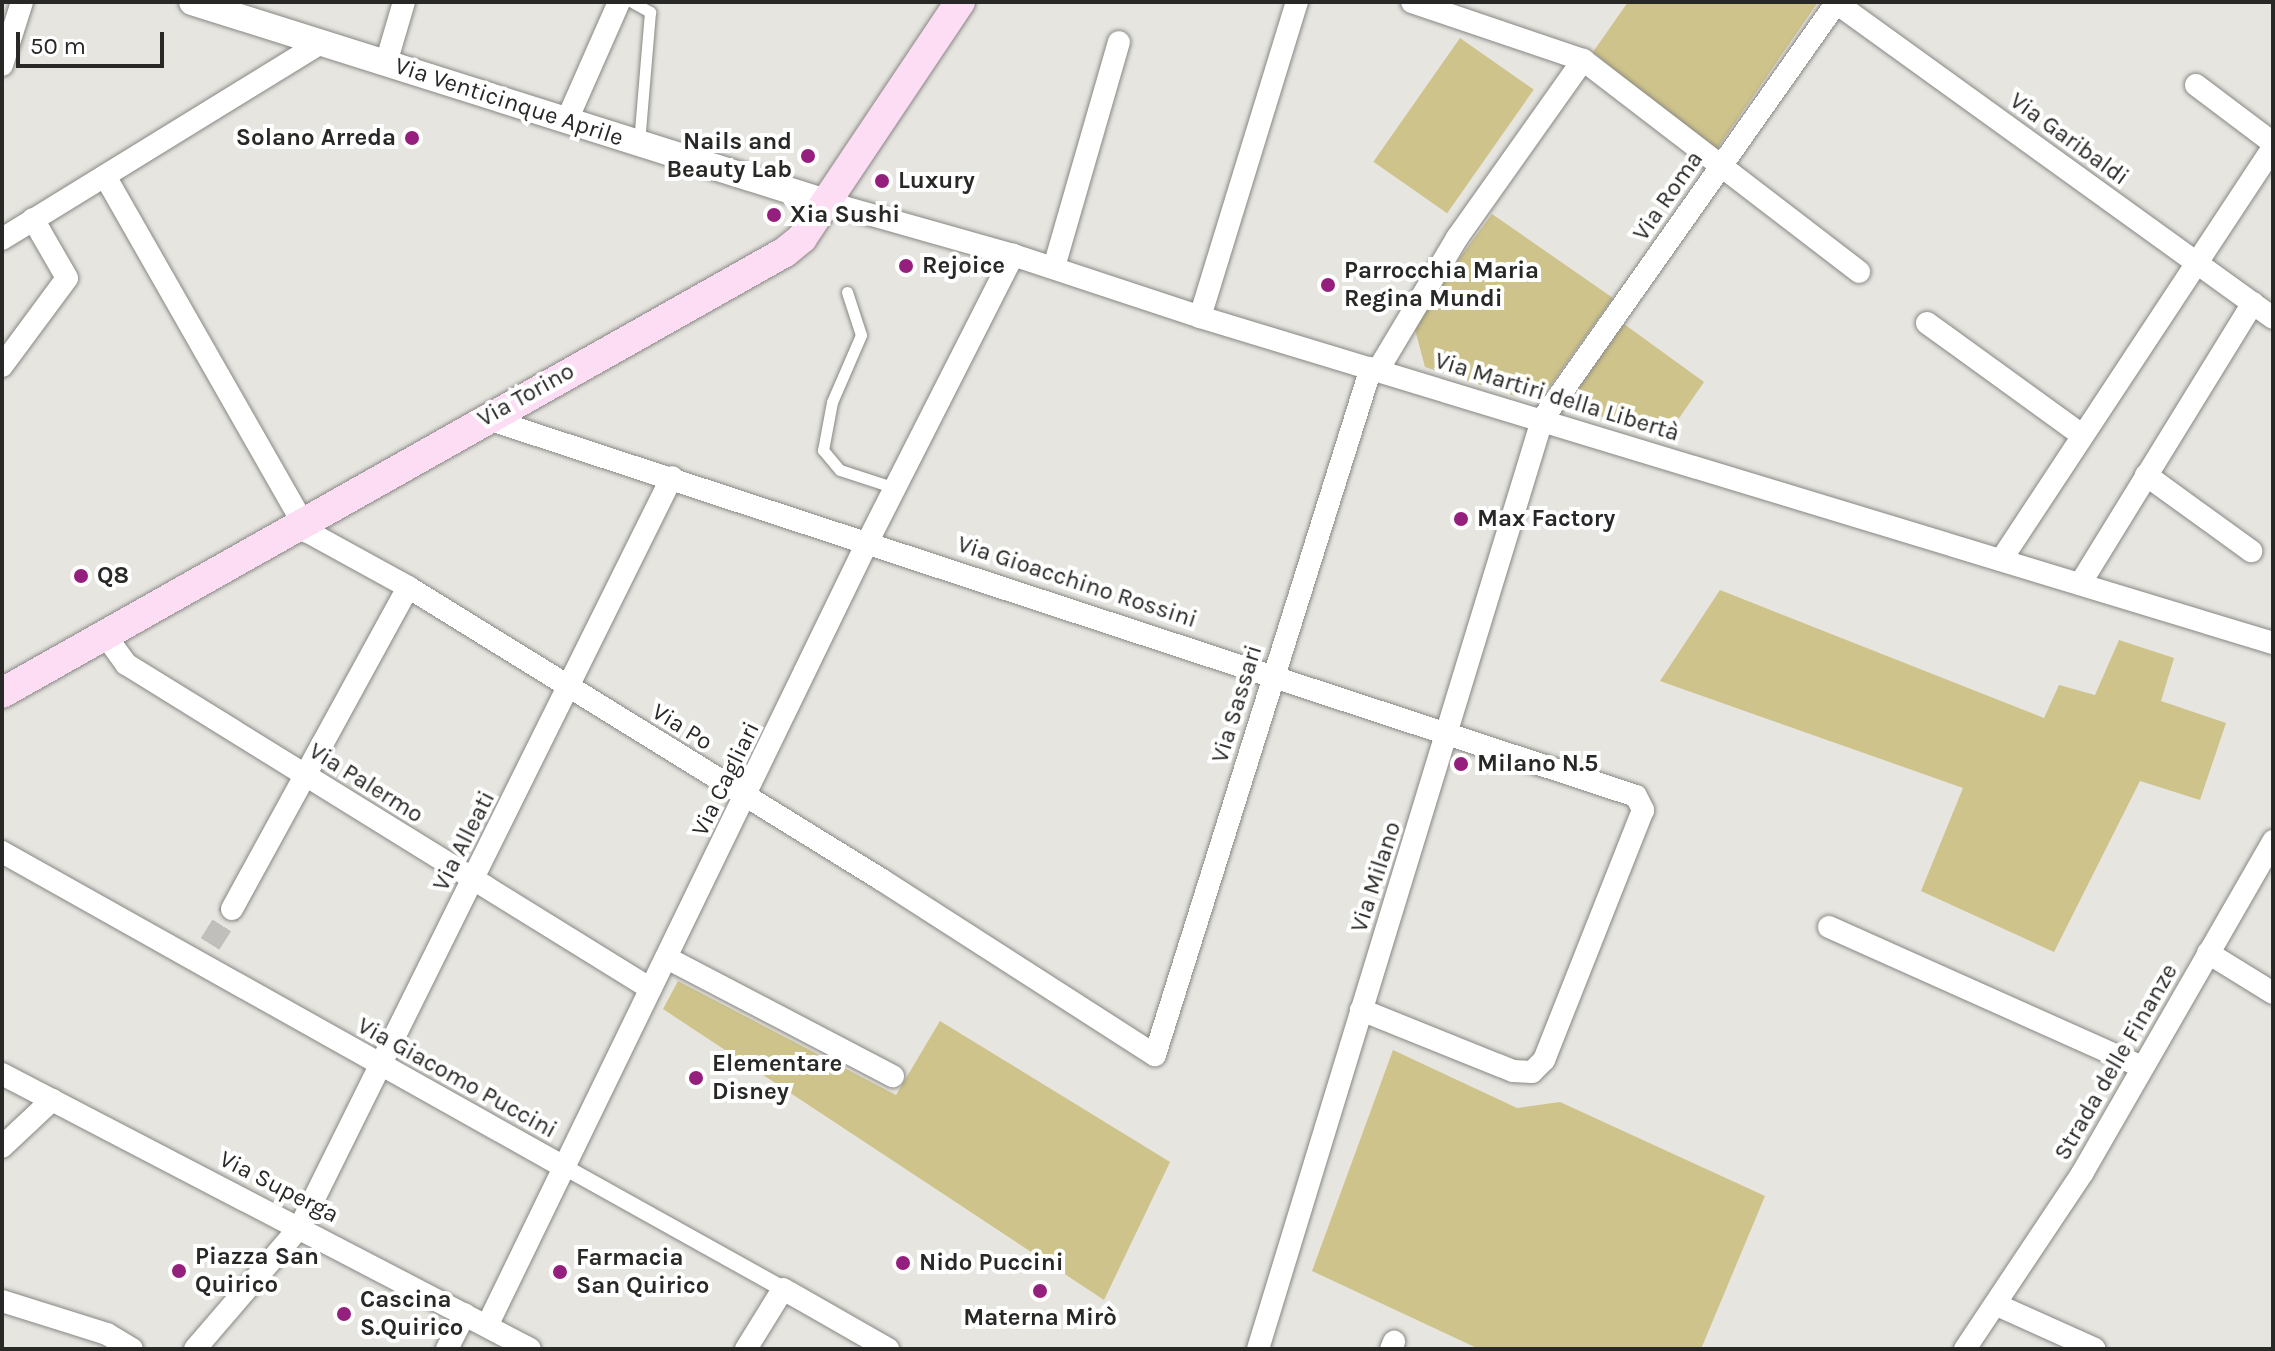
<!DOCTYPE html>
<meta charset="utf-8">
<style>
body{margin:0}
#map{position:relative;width:2275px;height:1351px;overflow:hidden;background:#e6e5e0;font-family:Karla,sans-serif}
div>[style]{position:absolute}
.green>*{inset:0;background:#cec38a;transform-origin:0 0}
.minor-tunnel>*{height:22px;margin-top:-11px;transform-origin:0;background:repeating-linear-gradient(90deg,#c0bfbb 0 22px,transparent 0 33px)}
.roads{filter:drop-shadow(0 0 2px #888783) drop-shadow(0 0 2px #888783)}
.service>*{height:11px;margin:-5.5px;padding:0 5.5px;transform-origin:5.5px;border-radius:5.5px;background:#fff}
.pedestrian>*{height:16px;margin:-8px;padding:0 8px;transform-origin:8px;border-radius:8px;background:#fff}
.minor>*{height:22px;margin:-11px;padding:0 11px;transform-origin:11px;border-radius:11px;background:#fff}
.tertiary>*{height:26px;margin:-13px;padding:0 13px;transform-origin:13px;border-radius:13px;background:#fff}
.secondary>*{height:30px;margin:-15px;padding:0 15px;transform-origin:15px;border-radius:15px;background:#fcddf3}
.dots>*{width:22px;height:22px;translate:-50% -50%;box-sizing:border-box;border:4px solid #fff;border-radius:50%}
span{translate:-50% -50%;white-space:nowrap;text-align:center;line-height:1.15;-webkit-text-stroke:8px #fff;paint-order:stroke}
.street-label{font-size:24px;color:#282826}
.poi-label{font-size:24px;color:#282826;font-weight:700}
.right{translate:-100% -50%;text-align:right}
.left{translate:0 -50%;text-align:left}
.frame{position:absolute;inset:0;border:4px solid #282826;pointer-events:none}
.scale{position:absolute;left:16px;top:32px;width:148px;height:36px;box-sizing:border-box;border:4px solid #282826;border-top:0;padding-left:10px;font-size:24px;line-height:28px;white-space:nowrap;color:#282826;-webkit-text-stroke:6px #fff;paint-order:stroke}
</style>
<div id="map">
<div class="green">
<i style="clip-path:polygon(1628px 2px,1818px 2px,1714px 153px,1593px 52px)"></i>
<i style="left:1460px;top:38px;width:90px;height:151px;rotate:35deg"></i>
<i style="clip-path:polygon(1492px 214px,1613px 298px,1550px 386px,1518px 397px,1425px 367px,1413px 322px)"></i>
<i style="clip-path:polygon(1624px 324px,1704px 382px,1666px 437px,1584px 411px,1576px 391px)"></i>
<i style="clip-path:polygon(1720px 590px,2044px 718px,2059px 685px,2095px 695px,2119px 640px,2174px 658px,2161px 701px,2226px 723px,2200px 800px,2140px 781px,2054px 952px,1921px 891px,1963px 788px,1660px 681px)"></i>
<i style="clip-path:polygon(678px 981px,896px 1095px,940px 1021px,1170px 1162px,1104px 1300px,663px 1009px)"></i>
<i style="clip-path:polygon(1393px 1050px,1517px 1108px,1560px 1102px,1765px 1196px,1701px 1349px,1479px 1349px,1312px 1271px)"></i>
</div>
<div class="minor-tunnel">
<i style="left:210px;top:944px;width:41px;rotate:-57.8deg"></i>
</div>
<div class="roads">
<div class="service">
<i style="left:632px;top:2px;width:21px;rotate:29deg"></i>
<i style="left:650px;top:12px;width:131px;rotate:94.8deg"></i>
<i style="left:847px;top:292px;width:45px;rotate:72deg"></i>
<i style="left:861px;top:335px;width:73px;rotate:113.4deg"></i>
<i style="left:832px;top:402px;width:49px;rotate:100.6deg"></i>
<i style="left:823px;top:450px;width:26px;rotate:50deg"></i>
<i style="left:840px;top:470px;width:58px;rotate:18.1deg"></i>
</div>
<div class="pedestrian">
<i style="left:564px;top:1167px;width:251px;rotate:29.1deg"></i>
</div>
<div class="minor">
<i style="left:1412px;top:2px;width:181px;rotate:18.7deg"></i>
<i style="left:1583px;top:60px;width:348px;rotate:37.5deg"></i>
<i style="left:1835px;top:2px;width:540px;rotate:35.81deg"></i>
<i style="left:386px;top:63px;width:64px;rotate:-73.6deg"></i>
<i style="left:2px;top:65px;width:66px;rotate:-72.4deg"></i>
<i style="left:2196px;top:85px;width:96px;rotate:37deg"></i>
<i style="left:567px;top:120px;width:129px;rotate:-66.2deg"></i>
<i style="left:105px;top:176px;width:410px;rotate:60.3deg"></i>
<i style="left:308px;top:532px;width:114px;rotate:28.8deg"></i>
<i style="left:408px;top:587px;width:557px;rotate:31.72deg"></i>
<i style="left:882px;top:880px;width:324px;rotate:32.7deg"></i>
<i style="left:1155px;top:1055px;width:720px;rotate:-72.55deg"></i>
<i style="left:826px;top:202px;width:194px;rotate:15.8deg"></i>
<i style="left:1013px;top:255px;width:197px;rotate:18.3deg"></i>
<i style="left:1200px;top:317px;width:1121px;rotate:16.9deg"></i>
<i style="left:2px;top:239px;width:374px;rotate:-31.6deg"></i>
<i style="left:1054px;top:267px;width:234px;rotate:-73.9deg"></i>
<i style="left:1200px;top:317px;width:330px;rotate:-72.9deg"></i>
<i style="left:1927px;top:323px;width:191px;rotate:35.9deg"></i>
<i style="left:2px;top:366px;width:109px;rotate:-53.5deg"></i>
<i style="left:67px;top:278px;width:68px;rotate:-120deg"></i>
<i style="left:1378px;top:370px;width:154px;rotate:-59.1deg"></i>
<i style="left:1457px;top:238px;width:218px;rotate:-54.7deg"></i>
<i style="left:485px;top:418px;width:1211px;rotate:18.18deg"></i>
<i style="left:1636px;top:796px;width:16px;rotate:63deg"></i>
<i style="left:1643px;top:810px;width:269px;rotate:111.6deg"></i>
<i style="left:1544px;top:1060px;width:17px;rotate:135deg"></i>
<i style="left:1532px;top:1072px;width:19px;rotate:-177deg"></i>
<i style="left:1513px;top:1071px;width:164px;rotate:-158.1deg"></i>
<i style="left:2146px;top:475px;width:130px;rotate:35.9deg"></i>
<i style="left:2001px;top:560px;width:494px;rotate:-56.6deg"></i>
<i style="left:2080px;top:584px;width:330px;rotate:-58.4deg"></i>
<i style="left:105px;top:635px;width:36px;rotate:54deg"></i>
<i style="left:126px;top:664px;width:617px;rotate:31.76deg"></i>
<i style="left:2px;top:852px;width:644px;rotate:29.27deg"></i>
<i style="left:232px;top:909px;width:367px;rotate:-61.3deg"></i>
<i style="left:1829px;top:927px;width:343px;rotate:24.1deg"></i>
<i style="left:2208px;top:953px;width:76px;rotate:31.6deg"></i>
<i style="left:667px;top:958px;width:255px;rotate:27.6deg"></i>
<i style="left:2px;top:1074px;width:595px;rotate:27.51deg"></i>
<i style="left:2px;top:1147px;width:69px;rotate:-43.2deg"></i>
<i style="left:2px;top:1301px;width:110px;rotate:17.4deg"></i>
<i style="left:107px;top:1334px;width:29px;rotate:31deg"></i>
<i style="left:1997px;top:1305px;width:107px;rotate:24.2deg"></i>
<i style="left:487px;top:1326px;width:873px;rotate:-64.11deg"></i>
<i style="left:868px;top:541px;width:321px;rotate:-63.1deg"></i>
<i style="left:195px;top:1349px;width:161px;rotate:-49.3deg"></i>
<i style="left:300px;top:1227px;width:837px;rotate:-63.62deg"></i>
<i style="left:447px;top:1349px;width:39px;rotate:-63deg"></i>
<i style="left:746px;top:1349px;width:70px;rotate:-58.3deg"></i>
<i style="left:783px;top:1289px;width:121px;rotate:29.7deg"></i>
<i style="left:1258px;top:1349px;width:971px;rotate:-73deg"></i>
<i style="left:1542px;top:420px;width:512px;rotate:-54.79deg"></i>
<i style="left:1391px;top:1349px;width:8px;rotate:-67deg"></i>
<i style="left:1965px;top:1349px;width:213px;rotate:-56.3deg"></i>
<i style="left:2083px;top:1172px;width:382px;rotate:-60.1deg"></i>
</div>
<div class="tertiary">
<i style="left:192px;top:2px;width:665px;rotate:17.51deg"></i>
</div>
<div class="secondary">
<i style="left:2px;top:693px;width:899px;rotate:-29.39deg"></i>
<i style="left:785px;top:252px;width:22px;rotate:-39deg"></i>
<i style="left:802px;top:238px;width:284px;rotate:-56.2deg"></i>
</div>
</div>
<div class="dots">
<i style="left:412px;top:138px;background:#951f7c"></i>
<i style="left:808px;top:156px;background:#951f7c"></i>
<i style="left:882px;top:181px;background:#951f7c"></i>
<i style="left:774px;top:215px;background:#951f7c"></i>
<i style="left:906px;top:266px;background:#951f7c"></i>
<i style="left:1328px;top:285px;background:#951f7c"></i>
<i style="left:1461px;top:519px;background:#951f7c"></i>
<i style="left:81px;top:576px;background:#951f7c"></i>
<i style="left:1461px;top:764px;background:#951f7c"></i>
<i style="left:696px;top:1078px;background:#951f7c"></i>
<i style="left:903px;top:1263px;background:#951f7c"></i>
<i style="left:179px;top:1271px;background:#951f7c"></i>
<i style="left:560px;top:1272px;background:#951f7c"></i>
<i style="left:1040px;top:1291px;background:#951f7c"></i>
<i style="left:344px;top:1314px;background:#951f7c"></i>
</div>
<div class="street-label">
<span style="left:509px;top:102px;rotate:18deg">Via Venticinque Aprile</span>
<span style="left:2069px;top:139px;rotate:36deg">Via Garibaldi</span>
<span style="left:1668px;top:196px;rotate:-55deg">Via Roma</span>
<span style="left:526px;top:395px;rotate:-29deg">Via Torino</span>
<span style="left:1557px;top:397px;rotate:17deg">Via Martiri della Libertà</span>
<span style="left:1077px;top:582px;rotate:18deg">Via Gioacchino Rossini</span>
<span style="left:1237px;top:704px;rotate:-73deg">Via Sassari</span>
<span style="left:682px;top:727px;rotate:32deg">Via Po</span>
<span style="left:726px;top:779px;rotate:-64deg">Via Cagliari</span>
<span style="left:366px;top:783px;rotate:32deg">Via Palermo</span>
<span style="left:464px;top:841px;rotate:-63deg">Via Alleati</span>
<span style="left:1376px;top:877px;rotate:-72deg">Via Milano</span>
<span style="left:2116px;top:1062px;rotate:-60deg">Strada delle Finanze</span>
<span style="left:457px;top:1078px;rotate:29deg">Via Giacomo Puccini</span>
<span style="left:279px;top:1187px;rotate:27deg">Via Superga</span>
</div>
<div class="poi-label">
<span class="right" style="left:396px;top:138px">Solano Arreda</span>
<span class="right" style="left:792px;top:156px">Nails and<br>Beauty Lab</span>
<span class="left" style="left:898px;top:181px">Luxury</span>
<span class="left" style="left:790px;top:215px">Xia Sushi</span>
<span class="left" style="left:922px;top:266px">Rejoice</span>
<span class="left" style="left:1344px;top:285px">Parrocchia Maria<br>Regina Mundi</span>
<span class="left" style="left:1477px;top:519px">Max Factory</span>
<span class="left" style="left:97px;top:576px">Q8</span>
<span class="left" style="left:1477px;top:764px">Milano N.5</span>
<span class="left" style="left:712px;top:1078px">Elementare<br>Disney</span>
<span class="left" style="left:195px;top:1271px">Piazza San<br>Quirico</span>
<span class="left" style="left:576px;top:1272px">Farmacia<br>San Quirico</span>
<span class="left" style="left:919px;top:1263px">Nido Puccini</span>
<span class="left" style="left:360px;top:1314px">Cascina<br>S.Quirico</span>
<span style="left:1040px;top:1318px">Materna Mirò</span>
</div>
<div class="frame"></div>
<div class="scale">50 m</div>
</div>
